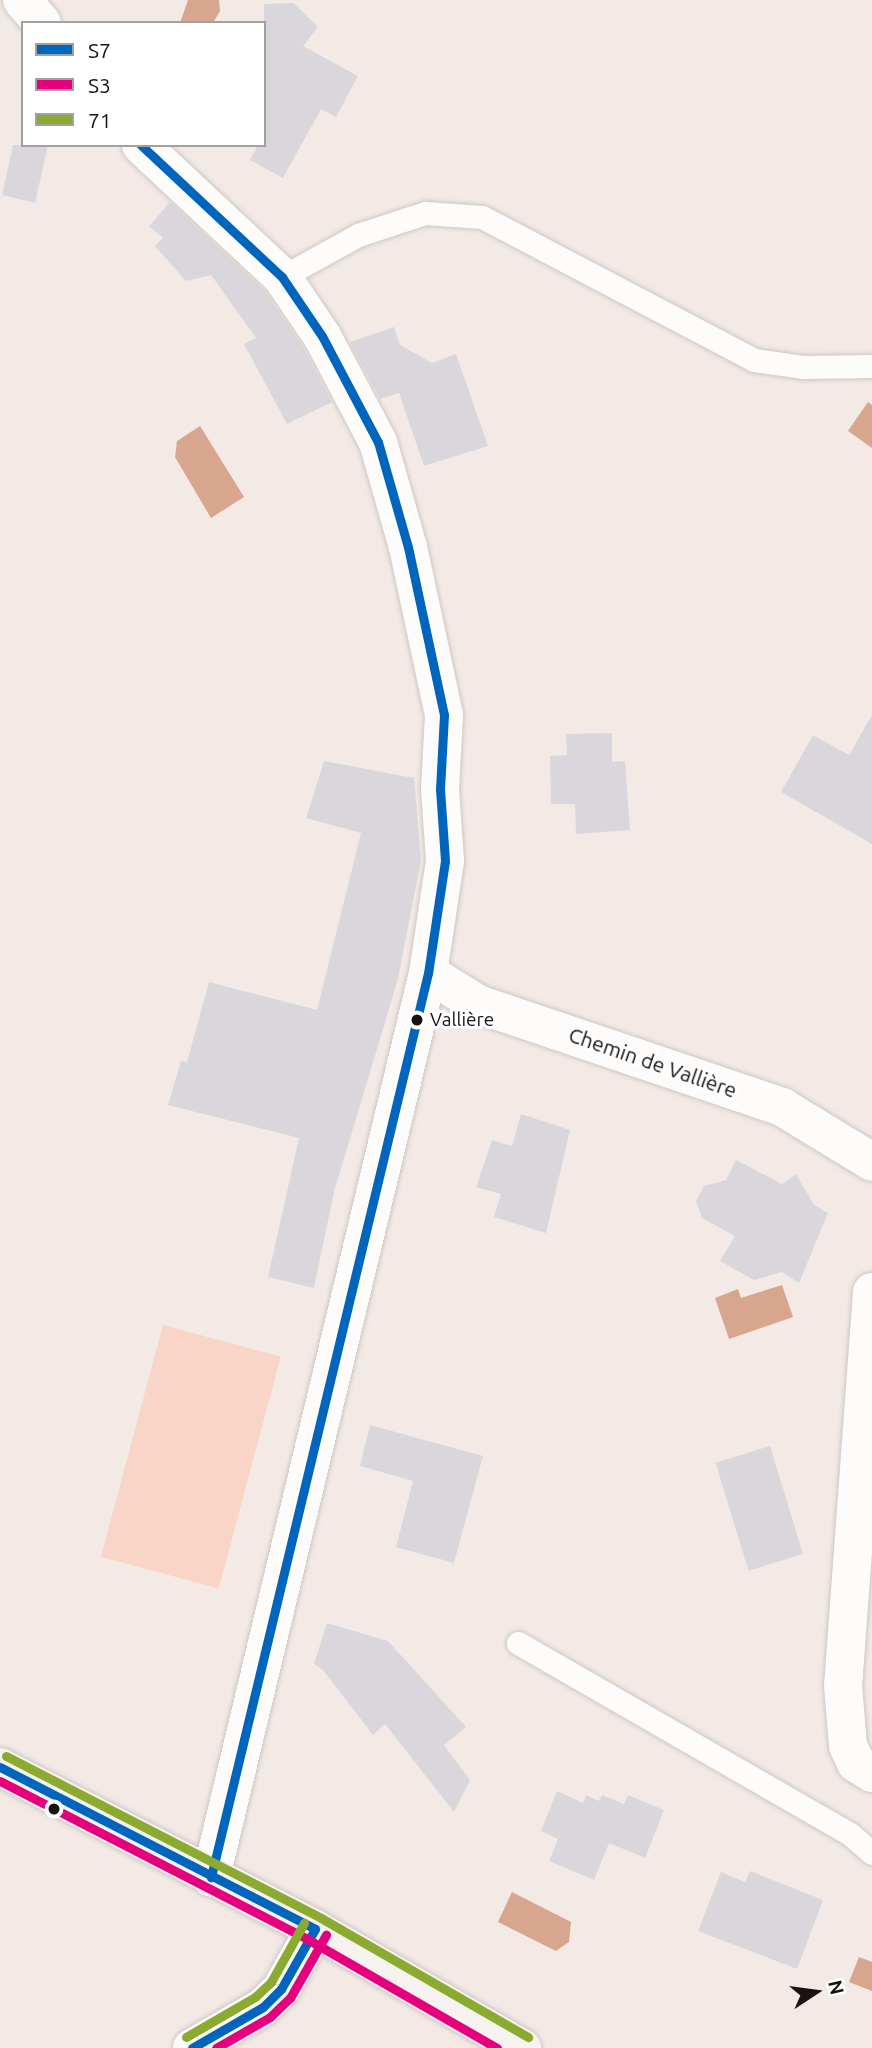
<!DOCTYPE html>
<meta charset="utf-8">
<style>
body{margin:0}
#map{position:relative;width:872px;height:2048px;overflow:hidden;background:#f3eae6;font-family:Ubuntu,sans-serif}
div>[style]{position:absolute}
.green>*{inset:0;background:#f8d5c6;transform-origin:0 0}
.water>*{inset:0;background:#d8a58e}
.building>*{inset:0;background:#dad7dc;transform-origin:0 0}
.roads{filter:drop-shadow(0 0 2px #cec7c3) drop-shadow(0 0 2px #cec7c3)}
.lane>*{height:23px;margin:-11.5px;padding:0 11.5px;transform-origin:11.5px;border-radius:11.5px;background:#fdfcfb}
.street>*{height:38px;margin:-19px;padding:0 19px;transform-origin:19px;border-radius:19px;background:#fdfcfb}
.secondary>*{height:38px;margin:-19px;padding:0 19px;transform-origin:19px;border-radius:19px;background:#f6f2ef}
.bus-1>*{height:9px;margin:-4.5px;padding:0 4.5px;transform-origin:4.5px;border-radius:4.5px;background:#0065bd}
.bus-2>*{height:9px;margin:-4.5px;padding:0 4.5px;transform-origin:4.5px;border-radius:4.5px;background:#e5007d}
.bus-3>*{height:9px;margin:-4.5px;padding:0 4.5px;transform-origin:4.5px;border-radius:4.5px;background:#8baa30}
.dots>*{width:19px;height:19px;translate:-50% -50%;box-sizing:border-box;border:4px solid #fff;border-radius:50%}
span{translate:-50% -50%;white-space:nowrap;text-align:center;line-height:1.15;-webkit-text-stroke:6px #fff;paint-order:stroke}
.bus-label{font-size:19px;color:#181310}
.left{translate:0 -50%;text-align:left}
.street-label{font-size:21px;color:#181310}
.legend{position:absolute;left:21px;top:21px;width:245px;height:126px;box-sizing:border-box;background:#fff;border:2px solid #a3a19f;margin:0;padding:9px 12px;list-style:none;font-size:21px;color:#181310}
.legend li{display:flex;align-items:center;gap:14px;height:35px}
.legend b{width:35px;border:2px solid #a3a19f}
.north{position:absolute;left:781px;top:1957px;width:70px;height:70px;-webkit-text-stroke:5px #fff;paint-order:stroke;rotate:77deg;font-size:19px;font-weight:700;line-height:28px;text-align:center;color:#181310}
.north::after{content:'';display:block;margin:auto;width:24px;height:32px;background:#181310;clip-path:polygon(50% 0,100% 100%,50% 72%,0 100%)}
</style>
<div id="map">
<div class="green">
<i style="left:163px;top:1325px;width:122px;height:240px;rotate:15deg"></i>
</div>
<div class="water">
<i style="clip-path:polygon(188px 0,219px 0,220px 11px,213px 23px,180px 23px)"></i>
<i style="clip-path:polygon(868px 402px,872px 405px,872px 448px,848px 431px)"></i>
<i style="clip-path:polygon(200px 426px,244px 497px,211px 518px,175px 457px,177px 441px)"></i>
<i style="clip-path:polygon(782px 1285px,793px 1317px,729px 1339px,715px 1298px,738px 1289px,741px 1298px)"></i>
<i style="clip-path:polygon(512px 1892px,571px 1922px,569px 1942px,556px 1951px,498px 1922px)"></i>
<i style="clip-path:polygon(859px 1957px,872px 1962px,872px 1991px,849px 1982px)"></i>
</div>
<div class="building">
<i style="clip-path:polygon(294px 3px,318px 27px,303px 46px,358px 76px,336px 117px,321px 109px,283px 178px,250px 160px,258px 145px,264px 145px,264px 4px)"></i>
<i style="clip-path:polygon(13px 145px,48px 145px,35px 203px,2px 195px)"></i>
<i style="clip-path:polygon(170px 202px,265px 291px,303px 347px,332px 402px,287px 424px,244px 344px,256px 338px,211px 275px,186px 281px,155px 246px,163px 238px,149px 226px)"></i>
<i style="clip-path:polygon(394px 327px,400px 345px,432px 363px,456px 354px,488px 446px,424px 466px,399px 393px,380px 399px,350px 342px)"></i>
<i style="clip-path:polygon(872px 715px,872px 844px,781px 792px,813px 735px,849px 755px)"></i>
<i style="clip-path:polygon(612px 733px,612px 762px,625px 761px,630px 830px,576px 834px,575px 804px,551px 804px,550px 756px,567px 755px,566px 734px)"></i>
<i style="clip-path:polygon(324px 761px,414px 778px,421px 860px,398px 979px,334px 1192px,314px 1288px,268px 1277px,299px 1138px,168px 1105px,181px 1061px,187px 1062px,209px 982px,317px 1010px,361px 833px,306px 818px)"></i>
<i style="clip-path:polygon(521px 1114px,570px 1130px,546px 1233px,494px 1217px,501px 1194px,476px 1187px,492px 1140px,512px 1146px)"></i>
<i style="clip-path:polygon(736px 1160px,782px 1184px,796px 1174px,814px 1205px,828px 1213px,799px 1283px,782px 1272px,754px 1280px,720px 1261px,735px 1236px,702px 1218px,696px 1201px,704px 1186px,726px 1180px)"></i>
<i style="clip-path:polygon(370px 1425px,483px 1456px,454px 1563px,396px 1547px,413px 1481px,360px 1466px)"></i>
<i style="left:770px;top:1446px;width:113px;height:57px;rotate:73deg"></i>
<i style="clip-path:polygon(327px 1623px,388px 1641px,466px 1727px,444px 1745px,470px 1780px,454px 1812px,385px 1724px,373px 1735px,323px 1670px,314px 1664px)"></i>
<i style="clip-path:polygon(557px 1791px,583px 1803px,586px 1795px,599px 1801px,602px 1795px,624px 1804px,628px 1795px,664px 1810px,645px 1858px,609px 1843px,594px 1880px,549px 1861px,558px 1839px,541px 1831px)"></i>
<i style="clip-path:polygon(750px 1871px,823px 1900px,797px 1969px,698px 1931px,721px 1872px,745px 1882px)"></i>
</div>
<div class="roads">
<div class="lane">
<i style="left:282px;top:277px;width:87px;rotate:-28.9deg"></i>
<i style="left:358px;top:235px;width:71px;rotate:-18.2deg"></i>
<i style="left:425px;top:213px;width:57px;rotate:4deg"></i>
<i style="left:482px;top:217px;width:307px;rotate:27.7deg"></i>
<i style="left:754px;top:360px;width:49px;rotate:8.1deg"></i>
<i style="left:803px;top:367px;width:69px;rotate:-0.8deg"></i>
<i style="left:518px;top:1643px;width:383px;rotate:29.9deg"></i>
<i style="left:850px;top:1834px;width:29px;rotate:41deg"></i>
</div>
<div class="street">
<i style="left:22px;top:0;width:30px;rotate:49deg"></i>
<i style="left:141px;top:145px;width:193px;rotate:43.1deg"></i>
<i style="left:282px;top:277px;width:71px;rotate:55.9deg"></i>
<i style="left:322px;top:336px;width:120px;rotate:62.2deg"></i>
<i style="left:378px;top:442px;width:109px;rotate:74.1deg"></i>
<i style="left:408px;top:547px;width:172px;rotate:77.9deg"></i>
<i style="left:444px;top:715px;width:74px;rotate:93.1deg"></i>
<i style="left:440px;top:789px;width:72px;rotate:86deg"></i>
<i style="left:445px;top:861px;width:113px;rotate:98.6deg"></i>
<i style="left:428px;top:973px;width:930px;rotate:103.5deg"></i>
<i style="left:428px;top:973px;width:59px;rotate:31.8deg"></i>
<i style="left:478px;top:1004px;width:321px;rotate:18.7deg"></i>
<i style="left:782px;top:1107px;width:105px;rotate:31.4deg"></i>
<i style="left:872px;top:1292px;width:394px;rotate:94.2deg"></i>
<i style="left:843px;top:1685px;width:61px;rotate:85.3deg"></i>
<i style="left:848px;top:1746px;width:19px;rotate:65deg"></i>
<i style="left:856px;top:1763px;width:19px;rotate:32deg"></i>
<i style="left:192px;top:2048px;width:82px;rotate:-30deg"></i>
<i style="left:263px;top:2007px;width:25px;rotate:-45deg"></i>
<i style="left:281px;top:1989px;width:69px;rotate:-60.5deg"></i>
</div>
<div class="secondary">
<i style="left:0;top:1767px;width:354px;rotate:27.2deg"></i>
<i style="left:315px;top:1929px;width:239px;rotate:29.9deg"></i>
</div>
</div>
<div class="bus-1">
<i style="left:141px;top:145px;width:193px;rotate:43.1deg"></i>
<i style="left:282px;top:277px;width:71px;rotate:55.9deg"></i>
<i style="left:322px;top:336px;width:120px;rotate:62.2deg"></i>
<i style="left:378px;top:442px;width:109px;rotate:74.1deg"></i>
<i style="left:408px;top:547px;width:172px;rotate:77.9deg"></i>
<i style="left:444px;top:715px;width:74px;rotate:93.1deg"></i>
<i style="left:440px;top:789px;width:72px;rotate:86deg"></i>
<i style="left:445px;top:861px;width:113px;rotate:98.6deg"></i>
<i style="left:428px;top:973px;width:930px;rotate:103.5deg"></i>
<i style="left:0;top:1767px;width:354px;rotate:27.2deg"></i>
<i style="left:315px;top:1929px;width:69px;rotate:119.5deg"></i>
<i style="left:281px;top:1989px;width:25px;rotate:135deg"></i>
<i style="left:263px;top:2007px;width:82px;rotate:150deg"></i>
</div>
<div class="bus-2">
<i style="left:0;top:1781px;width:348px;rotate:27.2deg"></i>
<i style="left:309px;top:1940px;width:217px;rotate:29.9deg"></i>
<i style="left:216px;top:2048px;width:62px;rotate:-29.9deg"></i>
<i style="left:270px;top:2017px;width:28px;rotate:-44deg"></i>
<i style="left:290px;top:1998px;width:73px;rotate:-60.3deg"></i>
</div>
<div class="bus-3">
<i style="left:6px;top:1756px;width:354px;rotate:27.2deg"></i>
<i style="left:321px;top:1918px;width:239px;rotate:29.9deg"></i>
<i style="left:186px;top:2037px;width:80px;rotate:-30.1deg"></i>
<i style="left:255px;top:1997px;width:22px;rotate:-43deg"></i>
<i style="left:271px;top:1982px;width:68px;rotate:-60.8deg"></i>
</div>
<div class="dots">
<i style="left:417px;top:1020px;background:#181310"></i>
<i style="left:54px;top:1809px;background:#181310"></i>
</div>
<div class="bus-label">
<span class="left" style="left:430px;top:1020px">Vallière</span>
</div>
<div class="street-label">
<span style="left:653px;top:1062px;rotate:19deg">Chemin de Vallière</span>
</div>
<ul class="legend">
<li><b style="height:9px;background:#0065bd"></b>S7</li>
<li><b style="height:9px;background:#e5007d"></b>S3</li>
<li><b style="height:9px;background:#8baa30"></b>71</li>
</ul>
<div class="north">N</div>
</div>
